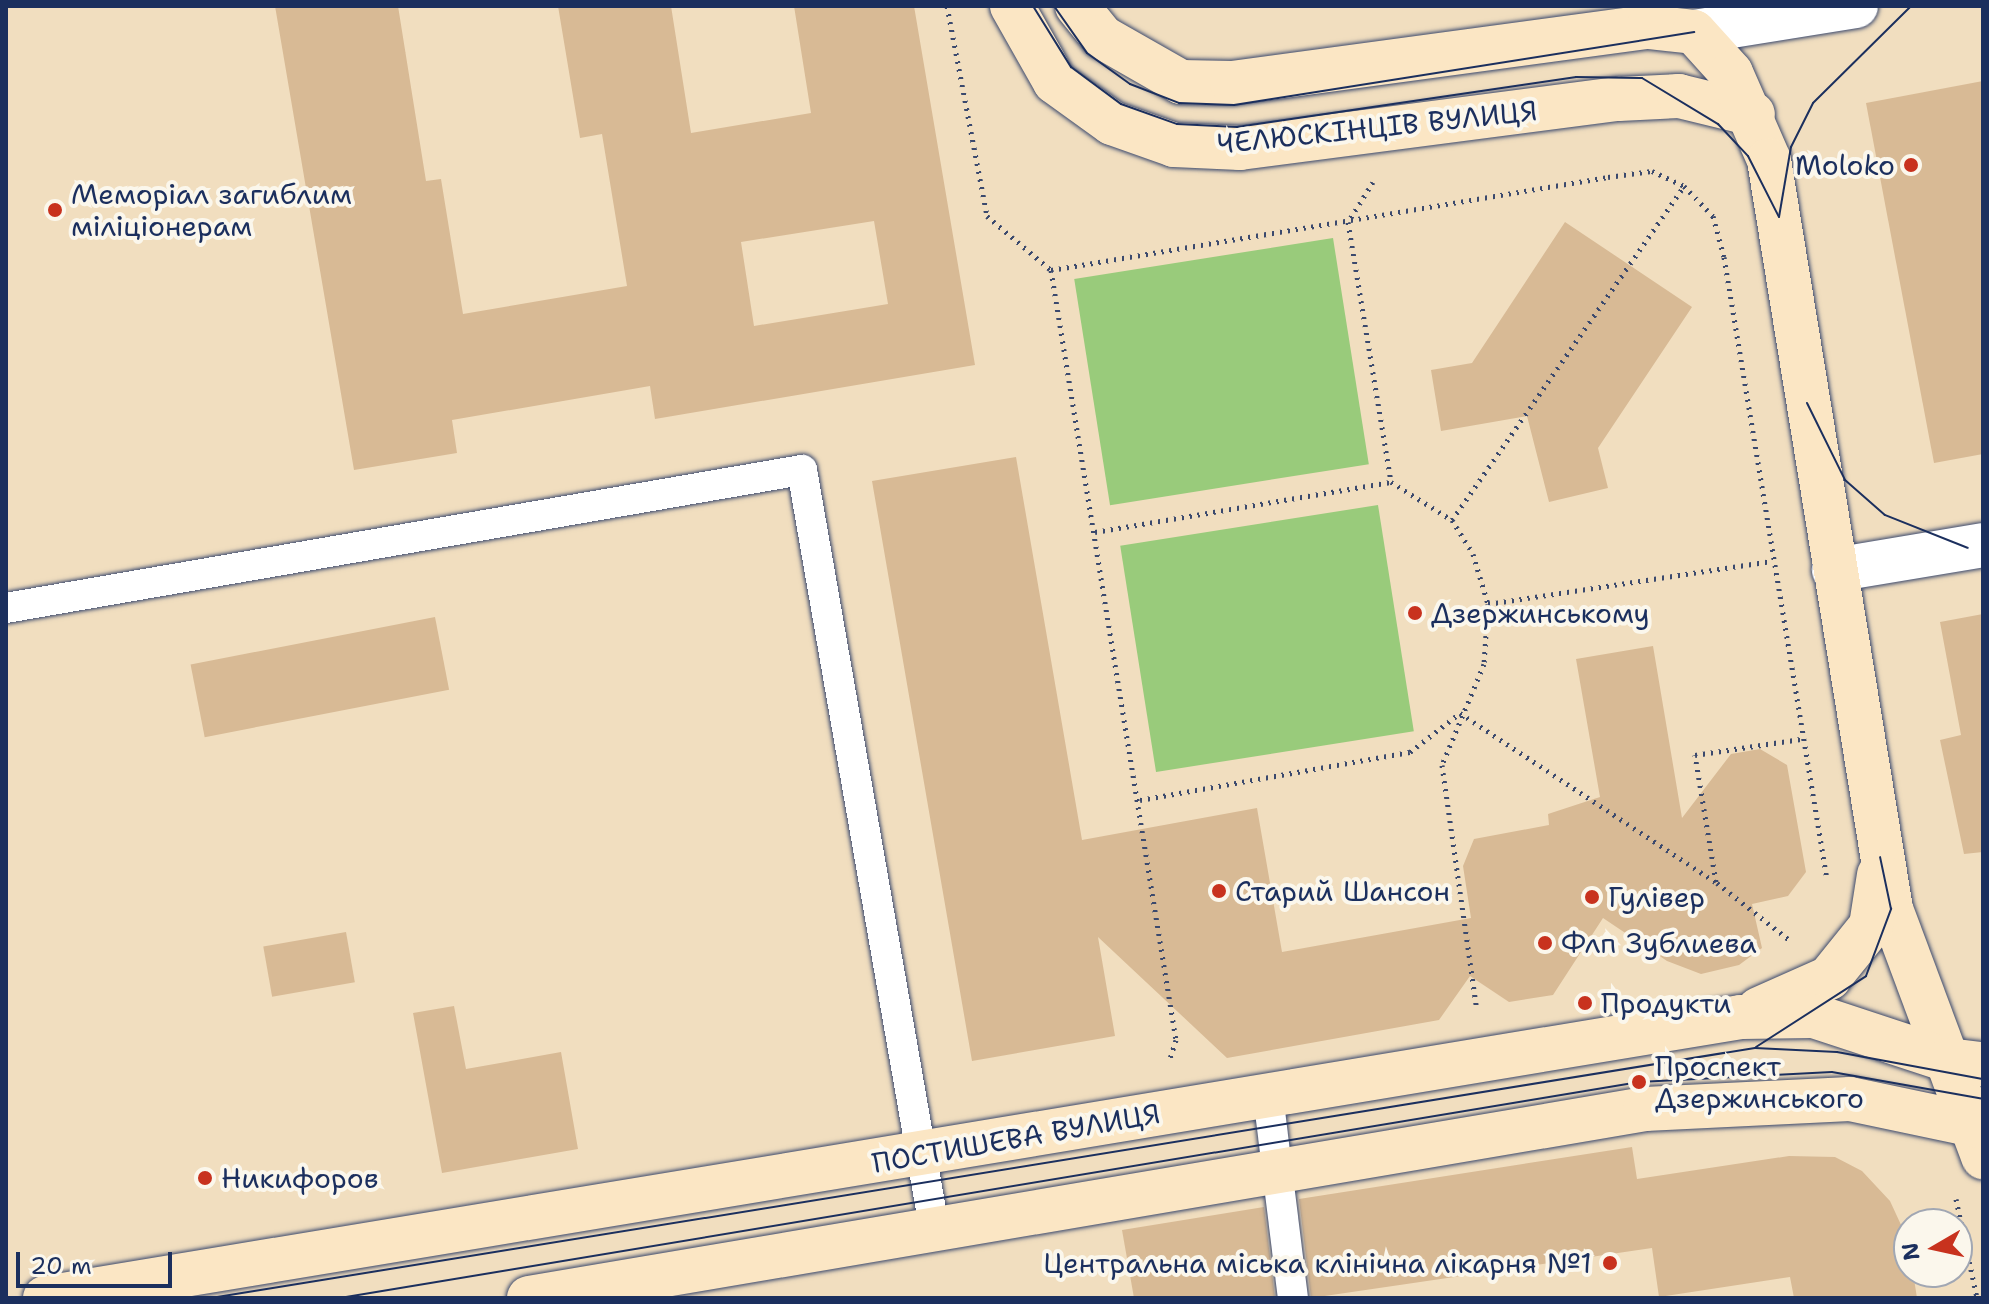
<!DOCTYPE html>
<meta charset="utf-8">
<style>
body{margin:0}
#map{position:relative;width:1989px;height:1304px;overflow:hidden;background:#f1debf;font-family:"Shantell Sans",sans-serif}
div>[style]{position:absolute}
.green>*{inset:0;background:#99cb7b;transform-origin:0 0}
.building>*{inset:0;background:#d8ba95;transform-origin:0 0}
.path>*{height:5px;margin-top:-2.5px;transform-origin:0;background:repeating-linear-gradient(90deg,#3b496d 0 2px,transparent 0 8px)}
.roads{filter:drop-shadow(0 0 2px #3b496d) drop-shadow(0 0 2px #3b496d)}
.lane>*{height:30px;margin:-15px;padding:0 15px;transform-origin:15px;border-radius:15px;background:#fff}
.street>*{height:44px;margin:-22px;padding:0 22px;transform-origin:22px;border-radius:22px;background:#fff}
.secondary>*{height:44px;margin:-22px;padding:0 22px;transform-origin:22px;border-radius:22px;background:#fbe6c4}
.tram>*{height:2px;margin:-1px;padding:0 1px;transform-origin:1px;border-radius:1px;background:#1b2f5e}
.dots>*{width:22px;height:22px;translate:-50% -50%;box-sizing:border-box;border:4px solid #fbf7ec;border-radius:50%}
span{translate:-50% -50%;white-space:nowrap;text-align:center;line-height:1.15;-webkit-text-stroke:8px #fbf7ec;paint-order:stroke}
.street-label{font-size:28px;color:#1b2f5e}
.poi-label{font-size:28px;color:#1b2f5e}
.right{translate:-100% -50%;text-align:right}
.left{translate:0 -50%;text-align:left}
.frame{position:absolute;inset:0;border:8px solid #1b2f5e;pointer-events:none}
.north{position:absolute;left:1893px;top:1208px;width:80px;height:80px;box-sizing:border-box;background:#fbf7ec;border:2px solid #a1a7b3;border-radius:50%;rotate:261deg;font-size:22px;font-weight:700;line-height:32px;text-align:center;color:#1b2f5e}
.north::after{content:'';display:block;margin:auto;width:28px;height:36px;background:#c8321e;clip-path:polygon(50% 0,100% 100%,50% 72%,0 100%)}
.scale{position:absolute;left:16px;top:1252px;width:156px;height:36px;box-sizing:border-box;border:4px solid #1b2f5e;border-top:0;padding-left:10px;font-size:24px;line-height:28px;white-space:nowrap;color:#1b2f5e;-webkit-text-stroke:6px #fbf7ec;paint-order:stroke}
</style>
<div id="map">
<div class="green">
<i style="left:1333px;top:238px;width:229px;height:262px;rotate:81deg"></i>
<i style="left:1378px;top:505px;width:229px;height:261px;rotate:81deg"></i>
</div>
<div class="building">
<i style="clip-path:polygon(evenodd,275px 6px,398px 6px,426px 181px,441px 179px,463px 314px,627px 286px,602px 134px,580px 138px,558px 6px,671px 6px,691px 133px,811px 113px,794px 6px,914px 6px,975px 365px,655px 419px,650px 386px,452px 420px,457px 453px,354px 470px,275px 6px,874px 221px,888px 304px,754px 326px,741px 242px,874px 221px)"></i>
<i style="clip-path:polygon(1983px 81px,1983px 454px,1934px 463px,1866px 103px)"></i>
<i style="clip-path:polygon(1565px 222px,1692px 307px,1598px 448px,1608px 488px,1549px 502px,1527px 416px,1441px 431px,1431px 370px,1472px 363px)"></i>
<i style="clip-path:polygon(1016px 457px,1082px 840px,1257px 808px,1282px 952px,1471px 918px,1463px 866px,1474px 839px,1549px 825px,1548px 814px,1600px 797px,1576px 659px,1653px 646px,1682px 818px,1731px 754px,1760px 749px,1787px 765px,1806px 872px,1788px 896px,1752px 904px,1762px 948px,1739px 965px,1701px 974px,1667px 961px,1603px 918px,1553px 995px,1509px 1002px,1470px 976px,1439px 1020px,1227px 1058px,1098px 937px,1115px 1036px,972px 1061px,872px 481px)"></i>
<i style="clip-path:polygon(1983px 614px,1983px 852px,1964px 854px,1940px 740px,1961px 735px,1940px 622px)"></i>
<i style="left:435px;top:617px;width:74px;height:249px;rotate:79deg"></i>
<i style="left:346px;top:932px;width:51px;height:84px;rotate:80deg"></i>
<i style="clip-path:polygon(454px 1006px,466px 1069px,561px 1052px,578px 1149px,442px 1173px,413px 1013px)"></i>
<i style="clip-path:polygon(1632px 1147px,1637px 1179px,1789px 1156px,1835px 1157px,1862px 1171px,1890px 1201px,1908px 1240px,1917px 1298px,1794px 1298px,1790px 1277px,1659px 1297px,1652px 1248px,1311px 1298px,1299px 1199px)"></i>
<i style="clip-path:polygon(1264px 1207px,1275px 1298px,1134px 1298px,1122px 1230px)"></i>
</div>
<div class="path">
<i style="left:947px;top:6px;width:214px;rotate:79.2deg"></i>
<i style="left:987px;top:216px;width:84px;rotate:40.2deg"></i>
<i style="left:1051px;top:270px;width:780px;rotate:80.78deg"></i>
<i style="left:1176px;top:1040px;width:22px;rotate:108deg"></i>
<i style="left:1373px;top:182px;width:47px;rotate:122deg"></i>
<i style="left:1348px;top:222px;width:264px;rotate:80.6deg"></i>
<i style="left:1391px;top:482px;width:72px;rotate:31.9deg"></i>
<i style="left:1452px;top:520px;width:40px;rotate:58deg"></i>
<i style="left:1473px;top:554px;width:52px;rotate:73.3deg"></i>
<i style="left:1488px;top:604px;width:60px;rotate:93.8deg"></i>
<i style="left:1484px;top:664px;width:109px;rotate:112.6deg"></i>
<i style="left:1442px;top:765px;width:247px;rotate:81.9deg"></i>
<i style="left:1051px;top:270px;width:565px;rotate:-9.48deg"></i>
<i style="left:1608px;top:177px;width:44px;rotate:-7.8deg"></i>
<i style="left:1652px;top:171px;width:35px;rotate:25deg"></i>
<i style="left:1684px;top:186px;width:42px;rotate:46deg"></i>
<i style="left:1713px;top:216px;width:42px;rotate:75deg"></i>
<i style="left:1724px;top:257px;width:630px;rotate:80.6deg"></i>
<i style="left:1452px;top:520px;width:407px;rotate:-55.2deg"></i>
<i style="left:1095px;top:532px;width:300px;rotate:-9.6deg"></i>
<i style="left:1488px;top:604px;width:287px;rotate:-8.6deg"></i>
<i style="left:1140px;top:800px;width:274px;rotate:-10.1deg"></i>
<i style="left:1410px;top:752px;width:63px;rotate:-38deg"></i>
<i style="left:1460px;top:713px;width:308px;rotate:33.5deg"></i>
<i style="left:1717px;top:883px;width:95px;rotate:38.2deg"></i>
<i style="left:1716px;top:882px;width:129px;rotate:-99.4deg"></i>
<i style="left:1695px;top:755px;width:107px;rotate:-8.6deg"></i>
<i style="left:1956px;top:1199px;width:101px;rotate:78deg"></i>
</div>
<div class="roads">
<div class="lane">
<i style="left:6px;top:608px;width:808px;rotate:-9.84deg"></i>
<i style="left:802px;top:470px;width:768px;rotate:80.11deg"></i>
<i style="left:1268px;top:1095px;width:205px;rotate:83deg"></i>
</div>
<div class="street">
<i style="left:1694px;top:32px;width:164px;rotate:-9.1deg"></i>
<i style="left:1834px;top:570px;width:151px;rotate:-9.5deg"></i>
</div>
<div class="secondary">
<i style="left:1012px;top:6px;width:87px;rotate:60.5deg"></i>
<i style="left:1055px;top:82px;width:70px;rotate:35.7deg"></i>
<i style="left:1112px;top:123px;width:66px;rotate:19.5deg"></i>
<i style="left:1174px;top:145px;width:66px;rotate:2.6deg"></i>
<i style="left:1240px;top:148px;width:382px;rotate:-7.4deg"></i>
<i style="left:1619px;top:99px;width:60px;rotate:-2.9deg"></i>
<i style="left:1679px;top:96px;width:76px;rotate:13.7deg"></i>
<i style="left:1077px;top:6px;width:40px;rotate:51deg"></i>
<i style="left:1102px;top:37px;width:91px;rotate:29.7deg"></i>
<i style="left:1181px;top:82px;width:51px;rotate:1.1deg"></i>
<i style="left:1232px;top:83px;width:420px;rotate:-7.7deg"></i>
<i style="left:1648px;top:27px;width:46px;rotate:6.2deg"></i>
<i style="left:1694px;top:32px;width:55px;rotate:47.9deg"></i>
<i style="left:1731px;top:73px;width:95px;rotate:66.4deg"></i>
<i style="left:1769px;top:160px;width:759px;rotate:80.75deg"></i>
<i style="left:1891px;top:909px;width:265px;rotate:69.6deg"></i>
<i style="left:1759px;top:1009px;width:77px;rotate:-23.9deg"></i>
<i style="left:1829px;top:978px;width:67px;rotate:-51.1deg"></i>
<i style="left:1871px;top:926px;width:52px;rotate:-81.1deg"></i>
<i style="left:45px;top:1298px;width:1719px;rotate:-9.41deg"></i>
<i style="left:1741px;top:1017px;width:73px;rotate:-0.8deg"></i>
<i style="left:1814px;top:1016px;width:141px;rotate:18.2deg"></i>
<i style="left:1948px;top:1060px;width:35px;rotate:7deg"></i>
<i style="left:529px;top:1298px;width:1132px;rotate:-9.61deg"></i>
<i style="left:1645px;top:1109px;width:205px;rotate:-2.8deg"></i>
<i style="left:1850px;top:1099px;width:136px;rotate:11.9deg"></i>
</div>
</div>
<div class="tram">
<i style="left:1033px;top:6px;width:72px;rotate:58.1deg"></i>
<i style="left:1071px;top:67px;width:62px;rotate:36.5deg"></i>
<i style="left:1121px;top:104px;width:59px;rotate:19.7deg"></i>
<i style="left:1177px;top:124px;width:60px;rotate:2.9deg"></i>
<i style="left:1237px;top:127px;width:343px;rotate:-8.4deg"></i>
<i style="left:1576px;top:77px;width:66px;rotate:0.9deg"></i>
<i style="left:1642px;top:78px;width:89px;rotate:31.2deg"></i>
<i style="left:1718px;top:124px;width:44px;rotate:46.8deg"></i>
<i style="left:1748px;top:156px;width:68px;rotate:63.1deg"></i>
<i style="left:1054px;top:6px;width:57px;rotate:54.9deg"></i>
<i style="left:1087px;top:53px;width:53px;rotate:35.8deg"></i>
<i style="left:1130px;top:84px;width:53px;rotate:21.2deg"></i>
<i style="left:1179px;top:103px;width:55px;rotate:2.1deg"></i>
<i style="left:1234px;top:105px;width:466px;rotate:-9deg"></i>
<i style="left:1779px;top:217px;width:71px;rotate:-80.3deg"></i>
<i style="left:1791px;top:147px;width:49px;rotate:-63.4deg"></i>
<i style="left:1813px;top:103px;width:138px;rotate:-44.7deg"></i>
<i style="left:1807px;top:403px;width:86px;rotate:63.7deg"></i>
<i style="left:1845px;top:480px;width:53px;rotate:41.2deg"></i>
<i style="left:1885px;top:515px;width:89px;rotate:21.7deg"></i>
<i style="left:1756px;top:1047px;width:131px;rotate:-32.8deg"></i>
<i style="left:1866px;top:976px;width:72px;rotate:-69.5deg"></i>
<i style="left:1891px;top:909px;width:53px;rotate:-101.9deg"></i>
<i style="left:211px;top:1298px;width:1564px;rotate:-9.2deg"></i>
<i style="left:1755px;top:1048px;width:82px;rotate:2.8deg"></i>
<i style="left:1837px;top:1052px;width:148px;rotate:10.5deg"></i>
<i style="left:340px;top:1298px;width:1317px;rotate:-9.44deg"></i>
<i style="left:1639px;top:1082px;width:193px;rotate:-3deg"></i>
<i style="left:1832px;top:1072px;width:153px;rotate:10.1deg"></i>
</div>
<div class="dots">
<i style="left:1911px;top:165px;background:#c8321e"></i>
<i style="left:55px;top:210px;background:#c8321e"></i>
<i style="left:1415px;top:613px;background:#c8321e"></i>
<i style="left:1219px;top:891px;background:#c8321e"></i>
<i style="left:1592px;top:897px;background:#c8321e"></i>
<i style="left:1545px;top:943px;background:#c8321e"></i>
<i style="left:1585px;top:1003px;background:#c8321e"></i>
<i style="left:1639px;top:1082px;background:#c8321e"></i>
<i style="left:205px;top:1178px;background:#c8321e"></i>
<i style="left:1610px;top:1263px;background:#c8321e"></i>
</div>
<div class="street-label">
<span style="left:1377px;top:127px;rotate:-6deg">ЧЕЛЮСКІНЦІВ ВУЛИЦЯ</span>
<span style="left:1016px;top:1138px;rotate:-10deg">ПОСТИШЕВА ВУЛИЦЯ</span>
</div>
<div class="poi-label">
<span class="right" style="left:1895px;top:165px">Moloko</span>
<span class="left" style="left:71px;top:210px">Меморіал загиблим<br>міліціонерам</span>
<span class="left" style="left:1431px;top:613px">Дзержинському</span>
<span class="left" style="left:1235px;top:891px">Старий Шансон</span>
<span class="left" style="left:1608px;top:897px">Гулівер</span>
<span class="left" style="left:1561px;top:943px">Флп Зублиева</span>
<span class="left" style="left:1601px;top:1003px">Продукти</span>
<span class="left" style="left:1655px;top:1082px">Проспект<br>Дзержинського</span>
<span class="left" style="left:221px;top:1178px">Никифоров</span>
<span class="right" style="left:1592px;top:1263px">Центральна міська клінічна лікарня №1</span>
</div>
<div class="frame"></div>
<div class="north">N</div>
<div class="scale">20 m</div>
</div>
